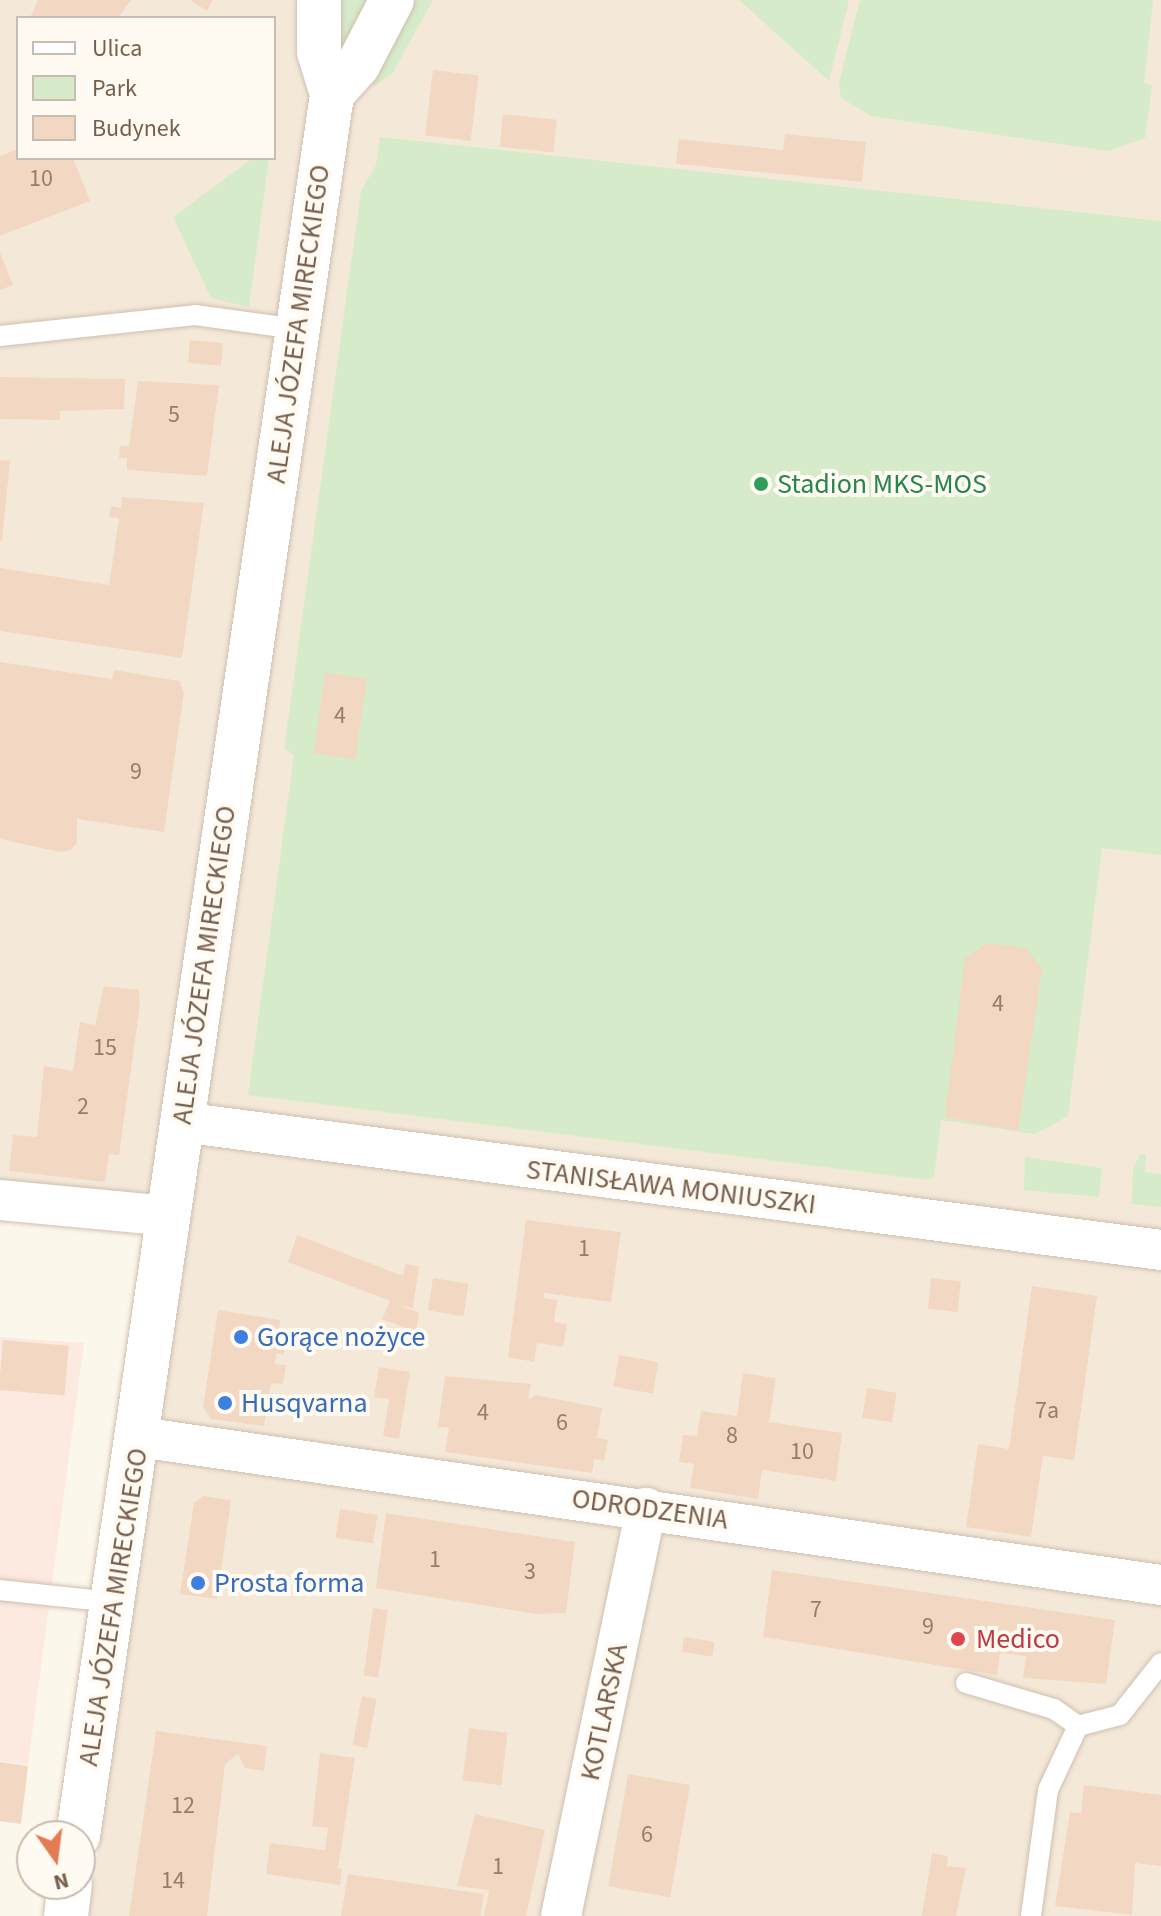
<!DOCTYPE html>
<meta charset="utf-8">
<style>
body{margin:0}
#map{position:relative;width:1161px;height:1916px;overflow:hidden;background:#fcf7eb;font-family:"Source Sans 3",sans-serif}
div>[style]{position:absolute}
.residential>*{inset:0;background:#f4e9d9}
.commercial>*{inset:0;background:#fce9df}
.green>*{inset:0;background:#d5ebc9}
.building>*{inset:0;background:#f2d8c3;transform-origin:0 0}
.roads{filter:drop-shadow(0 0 2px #cfbfaf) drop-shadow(0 0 2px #cfbfaf)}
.service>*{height:20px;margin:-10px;padding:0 10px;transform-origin:10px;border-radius:10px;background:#fff}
.minor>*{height:40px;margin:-20px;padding:0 20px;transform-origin:20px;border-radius:20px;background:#fff}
.tertiary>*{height:44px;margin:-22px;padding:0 22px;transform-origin:22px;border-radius:22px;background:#fff}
.dots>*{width:22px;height:22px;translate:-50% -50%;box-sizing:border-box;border:4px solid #fffaf2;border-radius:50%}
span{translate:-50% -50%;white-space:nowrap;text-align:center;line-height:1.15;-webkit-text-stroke:8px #fffaf2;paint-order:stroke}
.number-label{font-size:24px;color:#967d6a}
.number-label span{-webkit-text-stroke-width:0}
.street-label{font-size:28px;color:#785f4d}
.leisure-label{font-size:28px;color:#27864d}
.left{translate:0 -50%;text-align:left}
.shop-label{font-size:28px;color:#366cbe}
.health-label{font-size:28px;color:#be3a42}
.legend{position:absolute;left:16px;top:16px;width:260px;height:144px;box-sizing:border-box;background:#fffaf2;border:2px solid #c9bcb0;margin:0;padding:10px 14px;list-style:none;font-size:24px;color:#785f4d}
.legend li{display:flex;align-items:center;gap:16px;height:40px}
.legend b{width:40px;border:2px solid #c9bcb0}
.north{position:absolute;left:16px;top:1820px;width:80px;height:80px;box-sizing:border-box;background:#fffaf2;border:2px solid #c9bcb0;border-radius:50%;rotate:166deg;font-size:22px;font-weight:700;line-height:32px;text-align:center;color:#785f4d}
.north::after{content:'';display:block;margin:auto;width:28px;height:36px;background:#e37b53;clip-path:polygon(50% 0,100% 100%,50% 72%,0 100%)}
</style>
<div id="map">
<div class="residential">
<i style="clip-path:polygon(evenodd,0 0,1161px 0,1161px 1916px,88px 1916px,191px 1205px,0 1186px,0 0,18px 18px,274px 18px,274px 158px,18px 158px,18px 18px)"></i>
</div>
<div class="commercial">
<i style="clip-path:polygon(0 1337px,84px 1343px,28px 1765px,0 1761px)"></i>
</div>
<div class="green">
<i style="clip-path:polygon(338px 0,372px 0,341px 56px)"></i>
<i style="clip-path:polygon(416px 0,433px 0,392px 74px,371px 88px)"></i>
<i style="clip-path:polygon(739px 0,849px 0,829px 81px)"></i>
<i style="clip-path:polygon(860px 0,1153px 0,1144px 83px,1152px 85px,1145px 138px,1108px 151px,871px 116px,841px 98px,839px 83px)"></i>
<i style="clip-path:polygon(380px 137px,1161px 221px,1161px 855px,1102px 848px,1068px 1116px,1035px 1134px,941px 1120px,934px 1177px,927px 1180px,248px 1095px,294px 755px,284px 749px,361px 191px,376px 165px)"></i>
<i style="clip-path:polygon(253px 158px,269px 158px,249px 307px,211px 298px,173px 217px)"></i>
<i style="clip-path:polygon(1140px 1154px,1146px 1154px,1145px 1172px,1161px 1174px,1161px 1207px,1132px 1204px,1133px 1169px)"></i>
<i style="clip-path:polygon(1025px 1157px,1102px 1168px,1099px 1197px,1024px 1190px)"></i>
</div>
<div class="building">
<i style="clip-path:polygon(38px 0,131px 0,118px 18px,30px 18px)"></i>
<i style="clip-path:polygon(190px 0,213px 0,207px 11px)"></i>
<i style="left:433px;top:70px;width:46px;height:66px;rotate:7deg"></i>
<i style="left:503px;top:114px;width:54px;height:33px;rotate:6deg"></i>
<i style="clip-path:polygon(785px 134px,866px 142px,862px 182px,676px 164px,679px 139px,783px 150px)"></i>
<i style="clip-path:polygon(18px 149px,18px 158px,73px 158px,90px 201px,0 236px,0 156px)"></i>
<i style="clip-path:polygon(0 252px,13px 285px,0 290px)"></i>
<i style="left:190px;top:340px;width:33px;height:23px;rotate:5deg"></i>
<i style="clip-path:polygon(0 377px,125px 379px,124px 409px,60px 411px,60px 420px,0 419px)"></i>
<i style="clip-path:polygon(138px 381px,219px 385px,207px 476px,127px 470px,127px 458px,119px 458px,120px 446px,129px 446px)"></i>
<i style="clip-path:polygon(0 460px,10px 461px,2px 541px,0 541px)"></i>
<i style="clip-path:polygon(122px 497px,204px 503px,182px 658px,0 631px,0 568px,109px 585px,119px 518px,109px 517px,111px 506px,121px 508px)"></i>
<i style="clip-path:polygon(0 662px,112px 679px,114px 670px,179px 681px,184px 692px,164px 832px,77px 819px,77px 843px,71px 850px,60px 852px,0 839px)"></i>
<i style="left:325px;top:673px;width:42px;height:81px;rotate:8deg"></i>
<i style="clip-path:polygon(986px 943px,1026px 948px,1042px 969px,1018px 1131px,945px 1117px,965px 959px)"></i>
<i style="clip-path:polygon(104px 986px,139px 990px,140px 1005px,119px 1155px,109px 1154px,105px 1182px,9px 1171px,13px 1135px,37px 1137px,44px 1066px,73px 1071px,80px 1022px,95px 1025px)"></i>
<i style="clip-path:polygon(526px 1220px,621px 1232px,611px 1302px,544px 1293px,544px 1298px,557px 1300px,554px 1322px,567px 1324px,563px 1347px,537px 1343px,534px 1362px,508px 1357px)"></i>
<i style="clip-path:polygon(297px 1235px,403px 1276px,405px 1264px,419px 1266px,413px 1308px,399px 1305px,419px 1313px,416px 1332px,382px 1319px,390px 1301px,288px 1262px)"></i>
<i style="left:433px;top:1278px;width:36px;height:33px;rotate:9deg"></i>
<i style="left:931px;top:1278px;width:30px;height:31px;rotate:6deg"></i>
<i style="clip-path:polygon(1032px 1286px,1097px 1296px,1074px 1460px,1043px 1456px,1031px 1537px,966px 1527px,978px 1444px,1009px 1449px)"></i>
<i style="clip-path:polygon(218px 1310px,280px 1320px,277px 1345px,285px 1347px,284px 1355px,277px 1353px,275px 1364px,286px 1365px,283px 1384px,271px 1383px,264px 1426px,211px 1419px,203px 1407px)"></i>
<i style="left:3px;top:1340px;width:66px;height:50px;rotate:5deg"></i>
<i style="left:619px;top:1355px;width:40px;height:32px;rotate:10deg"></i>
<i style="clip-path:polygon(379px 1367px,410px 1372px,399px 1439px,383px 1436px,389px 1399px,374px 1397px)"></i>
<i style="clip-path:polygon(743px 1373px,776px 1378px,769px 1422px,842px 1433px,836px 1481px,762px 1470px,758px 1499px,690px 1488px,694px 1464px,679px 1462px,683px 1435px,697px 1436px,701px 1411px,737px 1416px)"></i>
<i style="clip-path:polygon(445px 1376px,531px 1384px,528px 1400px,535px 1395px,602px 1408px,597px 1438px,608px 1440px,604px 1461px,594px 1459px,592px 1473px,445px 1452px,449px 1428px,438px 1427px)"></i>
<i style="left:867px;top:1388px;width:30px;height:30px;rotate:9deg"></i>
<i style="clip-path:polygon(203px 1496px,231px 1500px,217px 1599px,180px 1594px,194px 1503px)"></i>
<i style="left:340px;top:1509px;width:38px;height:29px;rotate:9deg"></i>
<i style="clip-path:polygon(386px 1513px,575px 1542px,566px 1613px,537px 1614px,376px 1588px)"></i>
<i style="clip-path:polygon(772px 1570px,1115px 1620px,1106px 1684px,1023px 1678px,1026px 1656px,1000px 1653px,997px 1675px,763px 1637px)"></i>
<i style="left:373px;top:1608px;width:15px;height:68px;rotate:8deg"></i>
<i style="left:684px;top:1637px;width:31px;height:15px;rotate:9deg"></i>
<i style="left:362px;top:1696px;width:15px;height:50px;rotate:11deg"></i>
<i style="left:469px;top:1728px;width:39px;height:53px;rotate:7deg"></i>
<i style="clip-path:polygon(156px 1731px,267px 1746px,264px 1771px,245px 1768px,238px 1754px,225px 1764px,207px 1916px,129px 1916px)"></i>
<i style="clip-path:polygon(320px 1753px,355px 1758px,338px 1868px,342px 1869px,340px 1885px,266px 1874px,270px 1843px,325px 1850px,328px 1828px,312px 1826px)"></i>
<i style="clip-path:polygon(0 1762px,28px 1766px,21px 1824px,0 1821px)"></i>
<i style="left:628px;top:1774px;width:63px;height:114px;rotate:10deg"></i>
<i style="clip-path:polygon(1084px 1785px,1161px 1795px,1161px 1866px,1135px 1863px,1132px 1915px,1055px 1906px,1070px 1812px,1081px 1813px)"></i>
<i style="clip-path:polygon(475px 1814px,545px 1830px,526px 1916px,484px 1916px,489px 1890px,457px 1886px)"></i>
<i style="clip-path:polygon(932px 1853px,948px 1856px,947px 1866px,966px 1868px,956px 1916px,922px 1916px)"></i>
<i style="clip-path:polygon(348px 1874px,484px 1894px,480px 1916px,341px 1916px)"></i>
</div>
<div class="roads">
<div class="service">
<i style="left:0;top:336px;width:196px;rotate:-6.1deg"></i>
<i style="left:195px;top:315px;width:103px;rotate:7.8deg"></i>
<i style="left:0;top:1590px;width:113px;rotate:6.1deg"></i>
<i style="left:966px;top:1683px;width:92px;rotate:16.5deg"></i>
<i style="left:1054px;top:1709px;width:29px;rotate:35deg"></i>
<i style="left:1031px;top:1916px;width:127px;rotate:-82.3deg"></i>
<i style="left:1048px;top:1790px;width:71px;rotate:-64.9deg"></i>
<i style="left:1078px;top:1726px;width:43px;rotate:-14.7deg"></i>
<i style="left:1120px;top:1715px;width:66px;rotate:-51.7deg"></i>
</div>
<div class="minor">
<i style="left:181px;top:1122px;width:988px;rotate:7.44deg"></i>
<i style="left:0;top:1200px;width:170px;rotate:5.4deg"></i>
<i style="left:139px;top:1437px;width:1033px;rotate:8.24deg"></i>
<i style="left:561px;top:1916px;width:417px;rotate:-78.2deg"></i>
</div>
<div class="tertiary">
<i style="left:332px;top:94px;width:39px;rotate:-48deg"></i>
<i style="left:358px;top:65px;width:73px;rotate:-62.4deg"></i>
<i style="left:78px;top:1836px;width:1760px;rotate:-81.7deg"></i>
<i style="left:332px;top:94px;width:44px;rotate:-107.2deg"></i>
<i style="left:319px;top:52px;width:52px;rotate:-90deg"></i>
<i style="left:66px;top:1916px;width:32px;rotate:-83deg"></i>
</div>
</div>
<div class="dots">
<i style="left:761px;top:484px;background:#2e9e5b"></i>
<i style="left:241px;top:1337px;background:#3f7fe0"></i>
<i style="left:225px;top:1403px;background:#3f7fe0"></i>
<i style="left:198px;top:1583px;background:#3f7fe0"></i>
<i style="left:958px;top:1639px;background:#e0444e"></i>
</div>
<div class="number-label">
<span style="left:41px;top:179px">10</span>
<span style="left:174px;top:415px">5</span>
<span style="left:340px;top:716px">4</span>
<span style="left:136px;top:772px">9</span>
<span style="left:998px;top:1004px">4</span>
<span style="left:105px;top:1048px">15</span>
<span style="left:83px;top:1107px">2</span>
<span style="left:584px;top:1249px">1</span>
<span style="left:1047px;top:1411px">7a</span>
<span style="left:483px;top:1413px">4</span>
<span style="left:562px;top:1423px">6</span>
<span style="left:732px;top:1436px">8</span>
<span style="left:802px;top:1452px">10</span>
<span style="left:435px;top:1560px">1</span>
<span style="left:530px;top:1572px">3</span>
<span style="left:816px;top:1610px">7</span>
<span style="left:928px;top:1627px">9</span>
<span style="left:183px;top:1806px">12</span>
<span style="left:647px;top:1835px">6</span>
<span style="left:498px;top:1867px">1</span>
<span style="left:173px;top:1881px">14</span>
</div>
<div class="street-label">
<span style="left:298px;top:324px;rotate:-82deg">ALEJA JÓZEFA MIRECKIEGO</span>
<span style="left:204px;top:965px;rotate:-82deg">ALEJA JÓZEFA MIRECKIEGO</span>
<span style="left:671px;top:1187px;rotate:7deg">STANISŁAWA MONIUSZKI</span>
<span style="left:650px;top:1509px;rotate:8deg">ODRODZENIA</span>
<span style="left:113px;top:1607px;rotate:-81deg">ALEJA JÓZEFA MIRECKIEGO</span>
<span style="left:604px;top:1712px;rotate:-78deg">KOTLARSKA</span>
</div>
<div class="leisure-label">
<span class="left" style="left:777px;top:484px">Stadion MKS-MOS</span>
</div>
<div class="shop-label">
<span class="left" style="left:257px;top:1337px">Gorące nożyce</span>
<span class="left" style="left:241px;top:1403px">Husqvarna</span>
<span class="left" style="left:214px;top:1583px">Prosta forma</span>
</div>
<div class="health-label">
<span class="left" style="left:976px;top:1639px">Medico</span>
</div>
<ul class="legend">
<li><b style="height:10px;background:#fff"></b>Ulica</li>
<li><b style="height:22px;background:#d5ebc9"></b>Park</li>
<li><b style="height:22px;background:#f2d8c3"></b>Budynek</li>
</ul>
<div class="north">N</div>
</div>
